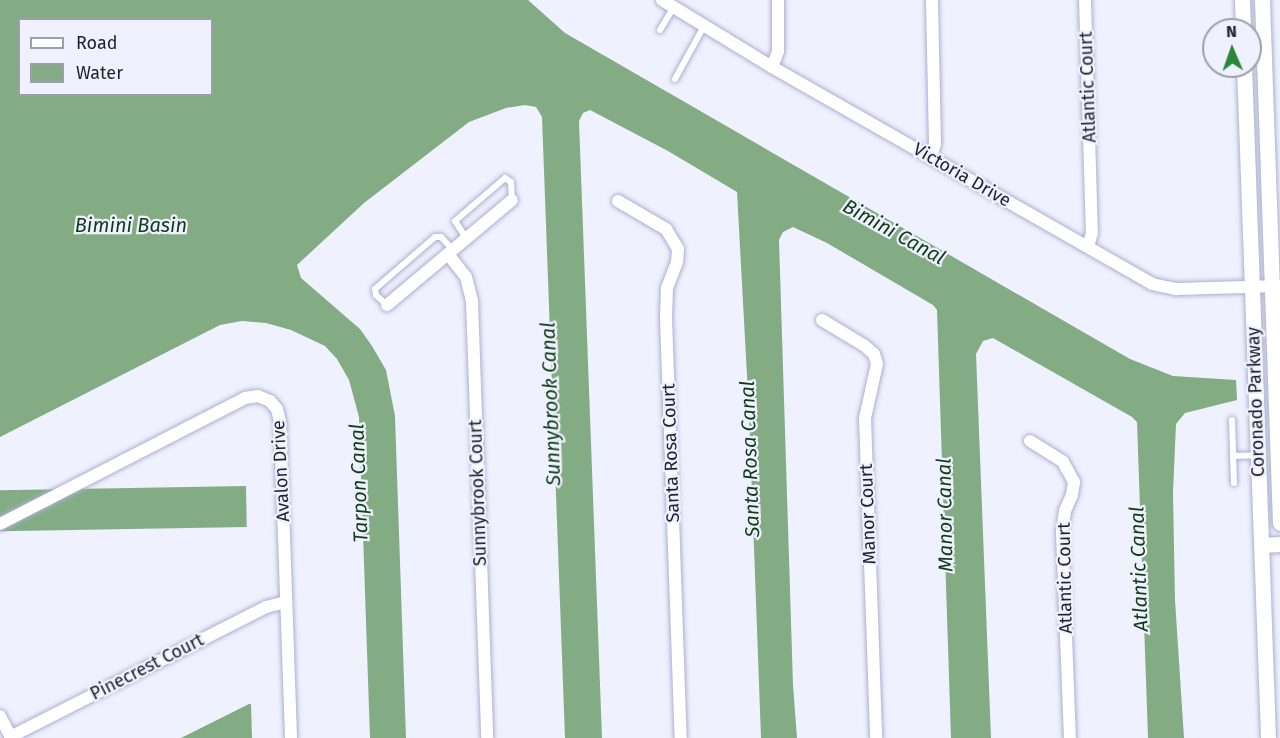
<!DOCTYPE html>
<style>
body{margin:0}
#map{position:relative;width:1280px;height:738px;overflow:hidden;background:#eff1fe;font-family:"Fira Sans",sans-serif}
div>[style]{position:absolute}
.water>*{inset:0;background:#83ac84;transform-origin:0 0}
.roads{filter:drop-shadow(0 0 2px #abb0cf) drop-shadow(0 0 2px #abb0cf)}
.service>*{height:6px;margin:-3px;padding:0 3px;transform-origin:3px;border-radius:3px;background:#fff}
.minor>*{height:12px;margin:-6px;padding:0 6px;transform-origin:6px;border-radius:6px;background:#fff}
.tertiary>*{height:15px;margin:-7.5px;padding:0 7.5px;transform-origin:7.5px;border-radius:7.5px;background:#fff}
span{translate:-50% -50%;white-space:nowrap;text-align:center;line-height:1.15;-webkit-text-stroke:4.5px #eff1fe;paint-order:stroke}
.street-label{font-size:18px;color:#1f212c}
.water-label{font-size:20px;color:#0f3c15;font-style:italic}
.legend{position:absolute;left:18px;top:18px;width:195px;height:78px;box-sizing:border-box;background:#eff1fe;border:2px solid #9c9eaa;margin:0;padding:8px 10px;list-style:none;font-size:18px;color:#1f212c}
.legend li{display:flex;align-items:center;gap:12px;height:30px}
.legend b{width:30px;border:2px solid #9c9eaa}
.north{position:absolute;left:1202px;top:18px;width:60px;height:60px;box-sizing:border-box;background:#eff1fe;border:2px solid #9c9eaa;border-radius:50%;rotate:358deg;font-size:16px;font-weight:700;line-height:24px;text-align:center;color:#1f212c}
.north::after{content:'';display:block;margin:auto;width:21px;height:27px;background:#2b8637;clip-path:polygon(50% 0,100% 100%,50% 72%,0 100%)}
</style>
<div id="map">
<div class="water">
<i style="clip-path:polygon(evenodd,0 0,528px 0,565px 33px,1130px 359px,1173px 376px,1236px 380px,1237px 400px,1185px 413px,1176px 424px,1173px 493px,1175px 600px,1184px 738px,1148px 738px,1137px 422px,1132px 417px,993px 338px,983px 341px,976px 354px,991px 738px,951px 738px,937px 310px,933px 305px,827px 243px,793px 227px,783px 232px,779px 240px,793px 685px,797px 738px,761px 738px,749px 412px,737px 192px,668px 151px,590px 110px,583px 113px,579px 121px,602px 738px,565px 738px,542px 117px,536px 107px,525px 105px,506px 108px,469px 122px,364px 203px,297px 265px,301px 278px,360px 329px,372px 346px,386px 370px,395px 416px,406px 738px,370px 738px,359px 417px,349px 380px,337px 359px,325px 346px,291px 330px,266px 323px,242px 321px,220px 325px,0 437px,0 0,20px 20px,212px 20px,212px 94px,20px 94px,20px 20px)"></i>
<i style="left:246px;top:486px;width:41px;height:276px;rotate:89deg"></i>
<i style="clip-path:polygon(249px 704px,251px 704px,252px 738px,181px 738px)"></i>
</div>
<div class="roads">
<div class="service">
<i style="left:660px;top:30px;width:27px;rotate:-59deg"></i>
<i style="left:675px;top:79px;width:60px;rotate:-61.3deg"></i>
<i style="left:466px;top:238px;width:20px;rotate:-123deg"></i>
<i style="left:455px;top:221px;width:66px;rotate:-40.7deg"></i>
<i style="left:505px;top:178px;width:7px;rotate:34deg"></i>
<i style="left:511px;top:182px;width:18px;rotate:87deg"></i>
<i style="left:387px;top:305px;width:15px;rotate:-138deg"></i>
<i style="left:376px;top:295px;width:6px;rotate:-99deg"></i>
<i style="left:375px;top:289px;width:79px;rotate:-40.9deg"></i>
<i style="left:435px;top:237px;width:6px"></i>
<i style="left:441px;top:237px;width:18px;rotate:47deg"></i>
<i style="left:1232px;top:420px;width:36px;rotate:88deg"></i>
<i style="left:1234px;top:483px;width:27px;rotate:-92deg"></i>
<i style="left:1233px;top:456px;width:24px;rotate:-2deg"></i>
</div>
<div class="minor">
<i style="left:662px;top:0;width:129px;rotate:31.3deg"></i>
<i style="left:772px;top:67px;width:438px;rotate:29.7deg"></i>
<i style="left:1152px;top:284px;width:25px;rotate:12deg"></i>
<i style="left:1176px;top:289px;width:104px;rotate:-1.7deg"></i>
<i style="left:1085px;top:0;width:233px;rotate:88.3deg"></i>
<i style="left:1092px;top:233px;width:14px;rotate:107deg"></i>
<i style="left:772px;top:67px;width:17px;rotate:-69deg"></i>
<i style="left:778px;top:51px;width:51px;rotate:-90deg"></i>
<i style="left:931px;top:157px;width:14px;rotate:-73deg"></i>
<i style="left:935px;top:144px;width:144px;rotate:-91.2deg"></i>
<i style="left:618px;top:201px;width:56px;rotate:30.3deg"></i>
<i style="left:666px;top:229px;width:23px;rotate:59deg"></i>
<i style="left:678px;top:249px;width:13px;rotate:94deg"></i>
<i style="left:677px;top:262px;width:28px;rotate:111deg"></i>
<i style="left:667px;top:288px;width:30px;rotate:92deg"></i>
<i style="left:666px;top:318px;width:420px;rotate:88deg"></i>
<i style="left:448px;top:254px;width:29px;rotate:52deg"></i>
<i style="left:466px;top:277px;width:25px;rotate:76deg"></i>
<i style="left:472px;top:301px;width:437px;rotate:88deg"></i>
<i style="left:387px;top:305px;width:163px;rotate:-40deg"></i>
<i style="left:822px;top:320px;width:50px;rotate:31.2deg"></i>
<i style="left:865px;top:346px;width:12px;rotate:42deg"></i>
<i style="left:874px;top:354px;width:10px;rotate:73deg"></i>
<i style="left:877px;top:364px;width:55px;rotate:102.5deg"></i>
<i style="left:865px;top:418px;width:320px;rotate:88deg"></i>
<i style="left:1030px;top:441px;width:39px;rotate:32deg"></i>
<i style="left:1063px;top:462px;width:23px;rotate:61deg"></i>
<i style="left:1074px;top:482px;width:13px;rotate:99deg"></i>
<i style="left:1072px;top:495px;width:17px;rotate:114deg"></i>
<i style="left:1065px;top:511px;width:21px;rotate:98deg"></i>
<i style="left:1062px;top:532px;width:206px;rotate:87.8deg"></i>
<i style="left:0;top:524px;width:276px;rotate:-27.2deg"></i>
<i style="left:245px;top:398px;width:13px;rotate:-9deg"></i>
<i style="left:258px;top:396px;width:13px;rotate:23deg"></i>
<i style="left:270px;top:401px;width:11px;rotate:49deg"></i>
<i style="left:277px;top:409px;width:13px;rotate:77deg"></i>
<i style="left:280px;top:422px;width:316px;rotate:88deg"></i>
<i style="left:0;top:716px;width:25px;rotate:63deg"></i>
<i style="left:10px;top:737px;width:287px;rotate:-26.9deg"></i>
<i style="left:266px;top:607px;width:21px;rotate:-14deg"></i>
</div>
<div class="tertiary">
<i style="left:1242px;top:0;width:30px;rotate:88deg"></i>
<i style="left:1262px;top:0;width:523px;rotate:88.03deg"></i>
<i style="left:1244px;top:66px;width:672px;rotate:87.95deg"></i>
<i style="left:1261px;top:545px;width:19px;rotate:-3deg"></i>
</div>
</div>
<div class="street-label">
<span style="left:1088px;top:87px;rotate:-92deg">Atlantic Court</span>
<span style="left:962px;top:175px;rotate:30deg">Victoria Drive</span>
<span style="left:1256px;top:402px;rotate:-92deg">Coronado Parkway</span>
<span style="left:671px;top:453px;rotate:-92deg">Santa Rosa Court</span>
<span style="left:281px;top:471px;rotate:-93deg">Avalon Drive</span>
<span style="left:478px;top:493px;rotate:-92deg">Sunnybrook Court</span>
<span style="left:868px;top:514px;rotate:-92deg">Manor Court</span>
<span style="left:1065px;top:578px;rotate:-91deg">Atlantic Court</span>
<span style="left:147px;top:667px;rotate:-27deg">Pinecrest Court</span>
</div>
<div class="water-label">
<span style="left:131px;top:225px">Bimini Basin</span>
<span style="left:894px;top:232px;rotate:29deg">Bimini Canal</span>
<span style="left:551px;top:404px;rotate:-92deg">Sunnybrook Canal</span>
<span style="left:750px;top:459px;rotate:-92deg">Santa Rosa Canal</span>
<span style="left:359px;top:483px;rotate:-92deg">Tarpon Canal</span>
<span style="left:945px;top:515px;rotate:-91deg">Manor Canal</span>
<span style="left:1139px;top:569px;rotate:-92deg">Atlantic Canal</span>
</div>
<ul class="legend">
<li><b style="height:8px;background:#fff"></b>Road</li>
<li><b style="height:16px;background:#83ac84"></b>Water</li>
</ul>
<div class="north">N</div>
</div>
